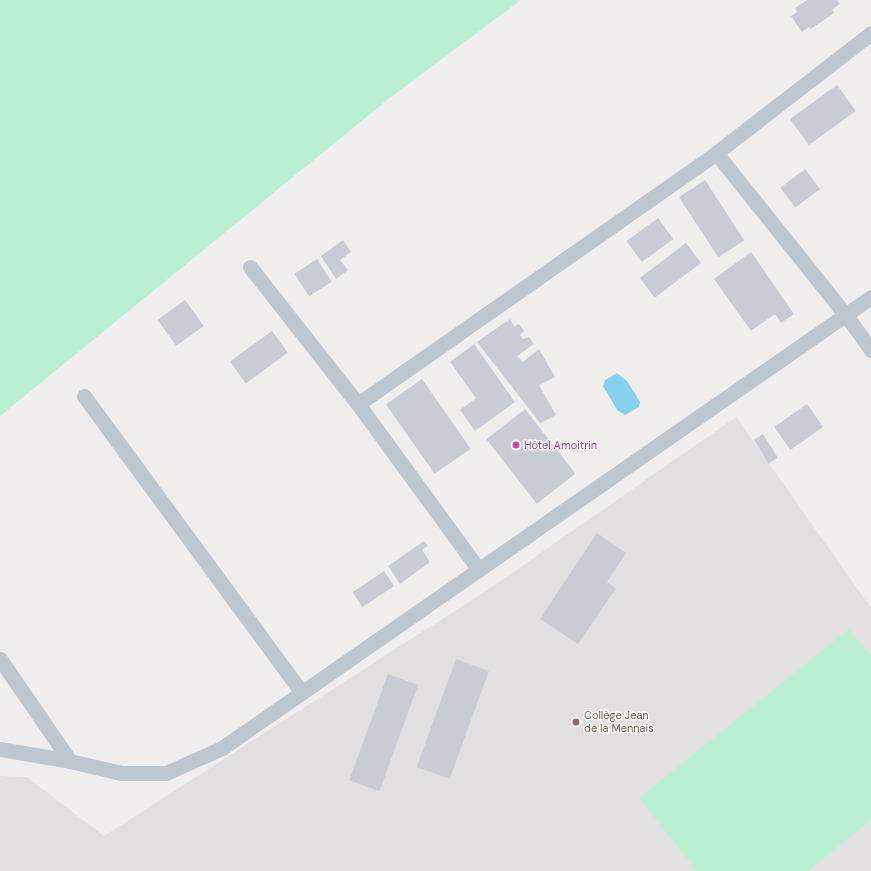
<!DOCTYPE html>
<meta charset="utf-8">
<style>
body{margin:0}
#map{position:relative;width:871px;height:871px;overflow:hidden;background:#f0eeed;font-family:"DM Sans",sans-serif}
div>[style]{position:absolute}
.education>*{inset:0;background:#e1dfdf}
.green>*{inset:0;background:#baf0d2}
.water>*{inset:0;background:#86d1ee}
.building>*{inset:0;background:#c9ccd4;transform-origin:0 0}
.street>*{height:15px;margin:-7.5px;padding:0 7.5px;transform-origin:7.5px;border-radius:7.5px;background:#bdc7d0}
.dots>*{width:11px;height:11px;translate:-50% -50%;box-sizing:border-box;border:2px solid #fff;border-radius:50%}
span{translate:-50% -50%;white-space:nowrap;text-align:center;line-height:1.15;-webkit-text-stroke:3px #fff;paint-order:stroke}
.hotel-label{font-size:11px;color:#b23c85}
.left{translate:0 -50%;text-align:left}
.education-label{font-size:11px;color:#785e54}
</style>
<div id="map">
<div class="education">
<i style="clip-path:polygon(736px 417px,871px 608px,871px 871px,0 871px,0 776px,27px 777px,104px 836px,489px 589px)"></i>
</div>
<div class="green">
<i style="clip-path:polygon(0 0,521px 0,391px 97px,0 416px)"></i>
<i style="clip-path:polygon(849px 629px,871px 656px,871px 820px,808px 871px,697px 871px,639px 798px)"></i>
</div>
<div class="water">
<i style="clip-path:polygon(617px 373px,627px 381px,640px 402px,639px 407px,625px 415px,617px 410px,603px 386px,605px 380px)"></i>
</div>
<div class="building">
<i style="clip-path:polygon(807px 0,837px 0,840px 4px,832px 10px,834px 13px,811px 29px,809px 27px,802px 32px,791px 16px,797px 12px,795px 8px)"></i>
<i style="left:837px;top:85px;width:32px;height:58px;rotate:54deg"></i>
<i style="left:805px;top:169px;width:25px;height:31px;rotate:53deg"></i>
<i style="left:705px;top:180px;width:72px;height:31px;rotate:57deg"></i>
<i style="left:658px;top:218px;width:26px;height:39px;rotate:54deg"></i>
<i style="clip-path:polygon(343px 240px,351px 252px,340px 260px,348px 270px,336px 279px,321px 256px)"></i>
<i style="left:686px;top:243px;width:25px;height:58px;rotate:53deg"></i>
<i style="clip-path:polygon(751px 252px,794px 314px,781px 323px,775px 314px,751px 331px,714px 279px)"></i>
<i style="left:317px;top:259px;width:27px;height:27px;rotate:57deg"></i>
<i style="left:185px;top:300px;width:32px;height:34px;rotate:54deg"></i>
<i style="clip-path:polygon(510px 319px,514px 326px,519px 324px,524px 331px,520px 335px,523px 339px,529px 337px,534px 344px,517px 356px,523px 362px,539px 349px,555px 377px,539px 385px,556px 415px,540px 423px,477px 342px)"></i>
<i style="left:272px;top:331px;width:27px;height:52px;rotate:54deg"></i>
<i style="clip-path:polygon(474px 344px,515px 402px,475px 431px,460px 410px,476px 398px,450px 362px)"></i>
<i style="left:422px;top:379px;width:85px;height:44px;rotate:55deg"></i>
<i style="left:807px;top:404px;width:28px;height:40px;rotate:55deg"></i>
<i style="left:525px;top:409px;width:82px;height:49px;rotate:52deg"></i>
<i style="left:763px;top:434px;width:28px;height:11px;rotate:58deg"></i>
<i style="clip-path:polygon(597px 533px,626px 553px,607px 582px,616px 588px,578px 644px,540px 619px)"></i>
<i style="clip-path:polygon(424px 541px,428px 546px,422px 550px,430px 562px,400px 584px,388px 566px)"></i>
<i style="left:384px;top:571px;width:18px;height:38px;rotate:56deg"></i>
<i style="left:456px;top:659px;width:35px;height:115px;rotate:20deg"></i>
<i style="left:388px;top:674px;width:32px;height:113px;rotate:20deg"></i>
</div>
<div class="street">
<i style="left:716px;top:153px;width:208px;rotate:51.3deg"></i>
<i style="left:846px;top:315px;width:43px;rotate:54.5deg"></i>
<i style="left:250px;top:267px;width:174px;rotate:51.8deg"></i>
<i style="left:358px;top:404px;width:205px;rotate:53.9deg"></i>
<i style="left:84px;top:396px;width:368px;rotate:53.7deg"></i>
<i style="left:358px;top:404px;width:437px;rotate:-35deg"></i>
<i style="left:716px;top:153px;width:196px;rotate:-37.7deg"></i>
<i style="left:0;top:659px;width:124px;rotate:55.5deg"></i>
<i style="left:0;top:749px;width:71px;rotate:9.7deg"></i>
<i style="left:70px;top:761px;width:52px;rotate:13.2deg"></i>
<i style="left:121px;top:773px;width:45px"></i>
<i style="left:166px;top:773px;width:61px;rotate:-24.1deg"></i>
<i style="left:222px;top:748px;width:790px;rotate:-34.8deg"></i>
</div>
<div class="dots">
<i style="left:516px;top:445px;background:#d1479c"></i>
<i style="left:576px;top:722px;background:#8d6e63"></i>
</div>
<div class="hotel-label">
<span class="left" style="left:524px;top:445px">Hôtel Amoitrin</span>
</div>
<div class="education-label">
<span class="left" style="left:584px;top:722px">Collège Jean<br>de la Mennais</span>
</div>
</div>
